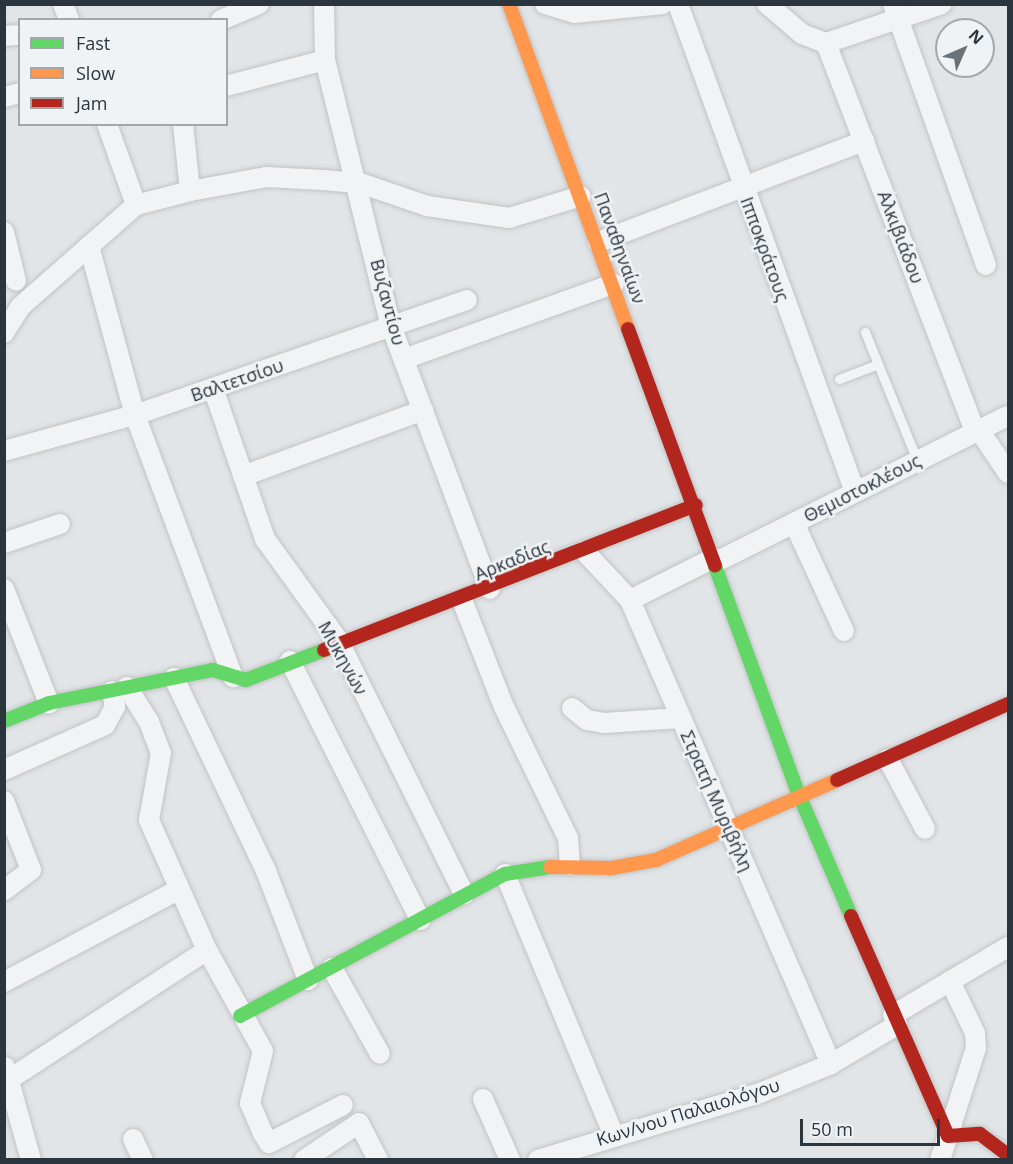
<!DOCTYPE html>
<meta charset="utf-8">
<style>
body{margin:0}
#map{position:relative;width:1013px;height:1164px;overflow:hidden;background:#e2e5e7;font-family:"Open Sans",sans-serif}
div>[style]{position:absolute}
.roads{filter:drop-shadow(0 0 2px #c1c3c5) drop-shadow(0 0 2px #c1c3c5)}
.lane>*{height:9px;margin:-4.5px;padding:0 4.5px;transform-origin:4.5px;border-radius:4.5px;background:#f1f3f4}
.street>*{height:20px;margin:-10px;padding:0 10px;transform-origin:10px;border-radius:10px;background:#f1f3f4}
.fast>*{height:14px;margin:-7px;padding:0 7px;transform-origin:7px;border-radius:7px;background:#63d668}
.slow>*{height:14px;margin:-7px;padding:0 7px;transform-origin:7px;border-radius:7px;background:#ff974d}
.jam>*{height:14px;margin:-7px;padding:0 7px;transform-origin:7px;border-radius:7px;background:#b3261e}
span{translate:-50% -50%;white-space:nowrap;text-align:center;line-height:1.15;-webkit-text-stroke:5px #f0f3f5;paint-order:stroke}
.street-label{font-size:18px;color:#2b353e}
.frame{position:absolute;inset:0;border:6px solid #2b353e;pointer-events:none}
.legend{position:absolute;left:18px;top:18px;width:210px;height:108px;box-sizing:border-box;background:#f0f3f5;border:2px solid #a1a7ac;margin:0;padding:8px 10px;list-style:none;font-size:18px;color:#2b353e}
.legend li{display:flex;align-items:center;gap:12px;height:30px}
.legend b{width:30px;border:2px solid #a1a7ac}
.north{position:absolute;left:935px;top:18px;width:60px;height:60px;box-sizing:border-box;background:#f0f3f5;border:2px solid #a1a7ac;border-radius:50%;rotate:45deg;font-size:16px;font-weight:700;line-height:24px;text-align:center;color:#2b353e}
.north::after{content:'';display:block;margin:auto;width:21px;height:27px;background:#6b7379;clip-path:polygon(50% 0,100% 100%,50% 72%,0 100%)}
.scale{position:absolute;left:800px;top:1119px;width:140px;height:27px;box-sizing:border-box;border:3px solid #2b353e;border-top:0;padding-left:8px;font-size:18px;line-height:21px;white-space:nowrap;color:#2b353e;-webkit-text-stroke:4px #f0f3f5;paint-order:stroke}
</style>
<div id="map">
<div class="roads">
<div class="lane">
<i style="left:865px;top:332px;width:138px;rotate:67.9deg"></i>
<i style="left:839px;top:379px;width:42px;rotate:-21deg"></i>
</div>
<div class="street">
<i style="left:63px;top:4px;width:17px;rotate:69deg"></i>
<i style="left:324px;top:4px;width:56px;rotate:89deg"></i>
<i style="left:325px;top:60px;width:274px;rotate:76.1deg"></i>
<i style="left:391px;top:326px;width:281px;rotate:69.4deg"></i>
<i style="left:545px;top:4px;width:30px;rotate:17deg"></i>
<i style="left:574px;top:13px;width:89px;rotate:-5.8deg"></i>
<i style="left:678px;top:4px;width:519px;rotate:70.06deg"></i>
<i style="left:767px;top:4px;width:46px;rotate:40.6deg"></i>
<i style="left:802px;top:34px;width:26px;rotate:21deg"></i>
<i style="left:826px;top:43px;width:122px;rotate:-18.6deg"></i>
<i style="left:893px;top:4px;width:277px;rotate:70.4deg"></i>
<i style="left:221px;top:20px;width:41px;rotate:-22.8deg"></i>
<i style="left:4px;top:36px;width:16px;rotate:-4deg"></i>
<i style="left:826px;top:43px;width:416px;rotate:69deg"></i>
<i style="left:226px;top:86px;width:102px;rotate:-14.7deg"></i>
<i style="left:4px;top:97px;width:16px;rotate:-14deg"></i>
<i style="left:107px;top:124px;width:86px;rotate:70.3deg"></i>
<i style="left:183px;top:124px;width:67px;rotate:84deg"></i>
<i style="left:4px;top:232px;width:50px;rotate:76.2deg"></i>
<i style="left:598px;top:242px;width:285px;rotate:-20.8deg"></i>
<i style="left:89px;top:246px;width:175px;rotate:74.8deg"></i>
<i style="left:135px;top:415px;width:280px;rotate:69.5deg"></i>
<i style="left:4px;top:333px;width:31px;rotate:-58deg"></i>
<i style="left:20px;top:307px;width:154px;rotate:-41.3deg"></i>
<i style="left:136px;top:205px;width:56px;rotate:-14.5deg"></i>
<i style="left:190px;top:191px;width:77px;rotate:-10.4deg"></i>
<i style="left:266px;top:177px;width:57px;rotate:3deg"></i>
<i style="left:323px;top:180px;width:37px;rotate:5deg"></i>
<i style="left:360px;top:183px;width:71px;rotate:18.9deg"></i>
<i style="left:427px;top:206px;width:83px;rotate:8.3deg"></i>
<i style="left:509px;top:218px;width:75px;rotate:-17deg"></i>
<i style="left:404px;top:359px;width:223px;rotate:-19.7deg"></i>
<i style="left:213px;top:388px;width:160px;rotate:71deg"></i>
<i style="left:265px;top:539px;width:125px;rotate:54.1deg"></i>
<i style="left:338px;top:640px;width:284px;rotate:63.6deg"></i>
<i style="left:979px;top:430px;width:52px;rotate:56deg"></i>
<i style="left:4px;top:451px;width:136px;rotate:-15.4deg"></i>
<i style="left:135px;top:415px;width:351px;rotate:-19.1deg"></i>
<i style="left:243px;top:476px;width:192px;rotate:-20.1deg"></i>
<i style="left:794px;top:523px;width:119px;rotate:65.2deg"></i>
<i style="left:4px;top:543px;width:59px;rotate:-18.7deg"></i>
<i style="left:584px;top:551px;width:67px;rotate:46.8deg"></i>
<i style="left:630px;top:600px;width:506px;rotate:66.58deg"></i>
<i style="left:716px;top:562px;width:326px;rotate:-26.6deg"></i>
<i style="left:4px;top:589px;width:123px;rotate:68.5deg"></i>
<i style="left:462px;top:600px;width:115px;rotate:68.6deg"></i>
<i style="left:504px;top:707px;width:146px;rotate:64deg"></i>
<i style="left:568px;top:838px;width:27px;rotate:86deg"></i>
<i style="left:630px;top:600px;width:94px;rotate:-26.6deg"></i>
<i style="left:290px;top:661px;width:290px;rotate:63.3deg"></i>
<i style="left:174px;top:678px;width:214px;rotate:64.5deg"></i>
<i style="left:266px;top:871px;width:117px;rotate:68.9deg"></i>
<i style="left:127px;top:687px;width:41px;rotate:57.8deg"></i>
<i style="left:149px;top:722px;width:33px;rotate:69deg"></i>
<i style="left:161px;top:753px;width:68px;rotate:100.2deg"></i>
<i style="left:149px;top:820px;width:142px;rotate:66deg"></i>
<i style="left:207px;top:950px;width:115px;rotate:61deg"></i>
<i style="left:263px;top:1051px;width:54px;rotate:104deg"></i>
<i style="left:250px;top:1103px;width:33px;rotate:67deg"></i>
<i style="left:263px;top:1133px;width:12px;rotate:59deg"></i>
<i style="left:269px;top:1143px;width:83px;rotate:-27.2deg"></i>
<i style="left:572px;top:708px;width:19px;rotate:39deg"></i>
<i style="left:587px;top:720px;width:17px;rotate:10deg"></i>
<i style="left:604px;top:723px;width:77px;rotate:-3.7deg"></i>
<i style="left:888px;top:759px;width:79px;rotate:62.1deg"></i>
<i style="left:4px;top:770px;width:111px;rotate:-24deg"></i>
<i style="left:105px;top:725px;width:21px;rotate:-61deg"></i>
<i style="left:115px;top:707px;width:16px;rotate:-101deg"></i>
<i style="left:4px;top:801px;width:74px;rotate:68.6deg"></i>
<i style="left:31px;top:870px;width:34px;rotate:143deg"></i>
<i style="left:505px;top:874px;width:282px;rotate:67.4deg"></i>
<i style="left:332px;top:968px;width:98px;rotate:60.8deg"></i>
<i style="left:4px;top:982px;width:197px;rotate:-27.9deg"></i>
<i style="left:893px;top:1015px;width:134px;rotate:-30.6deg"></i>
<i style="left:5px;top:1067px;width:97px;rotate:74.4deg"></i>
<i style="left:10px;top:1079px;width:235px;rotate:-33.2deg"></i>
<i style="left:483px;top:1099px;width:67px;rotate:66.1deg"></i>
<i style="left:133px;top:1139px;width:23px;rotate:65deg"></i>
<i style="left:304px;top:1160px;width:66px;rotate:-33.9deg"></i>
<i style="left:359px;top:1123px;width:42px;rotate:62.8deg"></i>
<i style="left:538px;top:1160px;width:232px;rotate:-16.8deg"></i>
<i style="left:760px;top:1093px;width:77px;rotate:-22.2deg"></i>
<i style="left:831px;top:1064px;width:77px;rotate:-30.6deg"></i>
<i style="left:940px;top:1160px;width:118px;rotate:-72.2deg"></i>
<i style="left:976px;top:1048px;width:15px;rotate:-94deg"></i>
<i style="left:975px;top:1033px;width:58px;rotate:-115.7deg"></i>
</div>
<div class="fast">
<i style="left:715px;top:566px;width:244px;rotate:69.9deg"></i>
<i style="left:799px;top:795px;width:132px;rotate:66.7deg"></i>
<i style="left:4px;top:721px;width:48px;rotate:-21.8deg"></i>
<i style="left:49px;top:703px;width:167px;rotate:-11.4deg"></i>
<i style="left:213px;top:670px;width:34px;rotate:17deg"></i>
<i style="left:246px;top:680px;width:84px;rotate:-21deg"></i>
<i style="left:240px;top:1016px;width:301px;rotate:-28.2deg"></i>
<i style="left:505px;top:874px;width:46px;rotate:-8.8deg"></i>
</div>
<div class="slow">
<i style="left:509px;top:4px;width:346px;rotate:69.9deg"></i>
<i style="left:550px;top:867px;width:62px;rotate:0.9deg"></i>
<i style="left:612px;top:868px;width:45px;rotate:-10.3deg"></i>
<i style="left:656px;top:860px;width:198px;rotate:-23.8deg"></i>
</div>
<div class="jam">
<i style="left:628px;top:329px;width:252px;rotate:69.8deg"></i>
<i style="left:324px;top:650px;width:399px;rotate:-21.3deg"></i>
<i style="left:837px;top:780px;width:187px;rotate:-24deg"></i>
<i style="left:851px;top:916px;width:240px;rotate:66.2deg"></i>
<i style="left:948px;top:1136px;width:32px;rotate:-4deg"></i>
<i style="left:980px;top:1134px;width:35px;rotate:37deg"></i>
</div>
</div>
<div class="street-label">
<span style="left:901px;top:237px;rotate:69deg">Αλκιβιάδου</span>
<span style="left:620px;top:248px;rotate:70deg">Παναθηναίων</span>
<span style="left:765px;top:249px;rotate:70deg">Ιπποκράτους</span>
<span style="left:388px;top:302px;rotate:75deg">Βυζαντίου</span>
<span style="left:237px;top:380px;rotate:-19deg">Βαλτετσίου</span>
<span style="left:862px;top:488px;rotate:-27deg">Θεμιστοκλέους</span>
<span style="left:512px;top:560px;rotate:-22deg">Αρκαδίας</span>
<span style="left:343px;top:658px;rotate:61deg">Μυκηνών</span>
<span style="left:717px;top:801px;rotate:66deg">Στρατή Μυριβήλη</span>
<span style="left:688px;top:1112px;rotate:-17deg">Κων/νου Παλαιολόγου</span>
</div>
<div class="frame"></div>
<ul class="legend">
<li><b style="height:8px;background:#63d668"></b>Fast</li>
<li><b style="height:8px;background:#ff974d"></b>Slow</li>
<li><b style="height:8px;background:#b3261e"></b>Jam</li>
</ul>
<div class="north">N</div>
<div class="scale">50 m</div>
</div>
